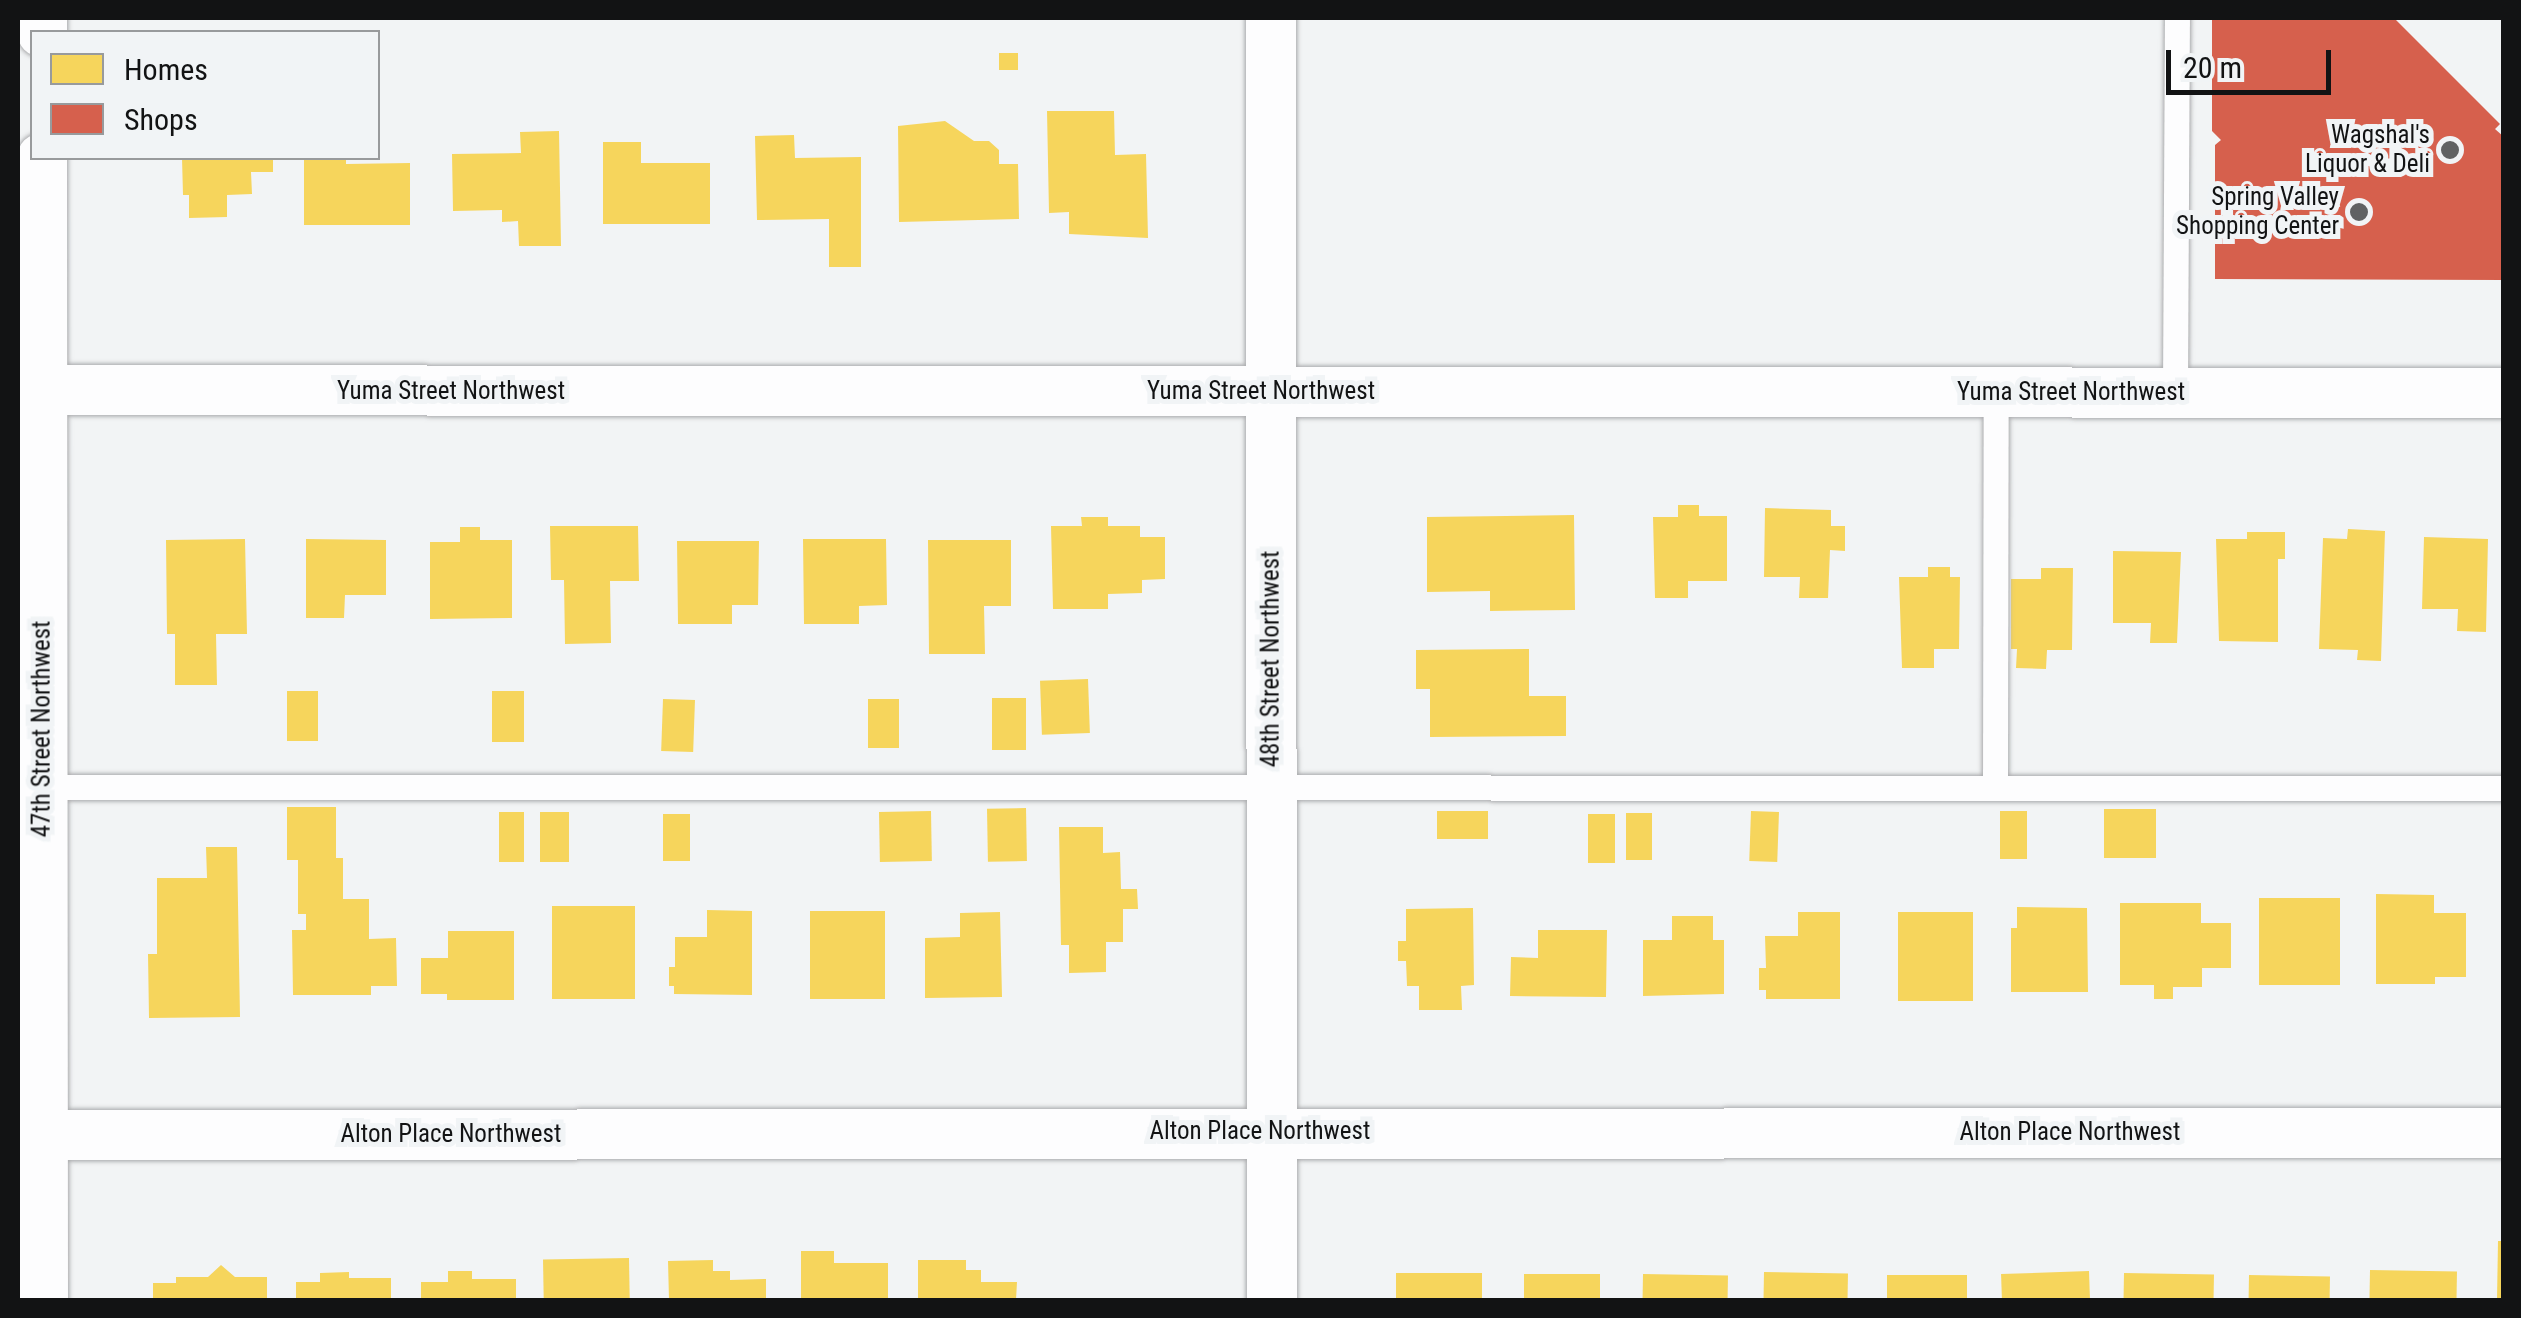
<!DOCTYPE html>
<style>
body{margin:0}
#map{position:relative;width:2521px;height:1318px;overflow:hidden;background:#f2f4f5;font-family:"Roboto Condensed",sans-serif}
div>[style]{position:absolute}
.homes>*{inset:0;background:#f6d55c;transform-origin:0 0}
.shops>*{inset:0;background:#d6604d}
.roads{filter:drop-shadow(0 0 2px #abacae) drop-shadow(0 0 2px #abacae)}
.service>*{height:25px;margin:-12.5px;padding:0 12.5px;transform-origin:12.5px;border-radius:12.5px;background:#fdfdfe}
.minor>*{height:50px;margin:-25px;padding:0 25px;transform-origin:25px;border-radius:25px;background:#fdfdfe}
.dots>*{width:28px;height:28px;translate:-50% -50%;box-sizing:border-box;border:5px solid #f1f4f6;border-radius:50%}
span{translate:-50% -50%;white-space:nowrap;text-align:center;line-height:1.15;-webkit-text-stroke:10px #f1f4f6;paint-order:stroke}
.poi-label{font-size:25px;color:#121314}
.right{translate:-100% -50%;text-align:right}
.street-label{font-size:25px;color:#121314}
.frame{position:absolute;inset:0;border:20px solid #121314;pointer-events:none}
.legend{position:absolute;left:30px;top:30px;width:350px;height:130px;box-sizing:border-box;background:#f1f4f6;border:2px solid #989a9c;margin:0;padding:12px 18px;list-style:none;font-size:30px;color:#121314}
.legend li{display:flex;align-items:center;gap:20px;height:50px}
.legend b{width:50px;border:2px solid #989a9c}
.scale{position:absolute;left:2166px;top:50px;width:165px;height:45px;box-sizing:border-box;border:5px solid #121314;border-top:0;padding-left:12px;font-size:30px;line-height:35px;white-space:nowrap;color:#121314;-webkit-text-stroke:8px #f1f4f6;paint-order:stroke}
</style>
<div id="map">
<div class="homes">
<i style="left:999px;top:53px;width:19px;height:17px"></i>
<i style="clip-path:polygon(1047px 111px,1114px 111px,1115px 155px,1146px 154px,1148px 238px,1069px 234px,1069px 212px,1049px 213px)"></i>
<i style="clip-path:polygon(945px 121px,974px 141px,989px 141px,999px 150px,999px 164px,1018px 164px,1019px 219px,899px 222px,898px 126px)"></i>
<i style="clip-path:polygon(559px 131px,561px 246px,519px 246px,518px 221px,502px 222px,502px 210px,453px 211px,452px 154px,521px 153px,520px 132px)"></i>
<i style="clip-path:polygon(794px 135px,795px 158px,861px 157px,861px 267px,829px 267px,829px 219px,757px 220px,755px 136px)"></i>
<i style="clip-path:polygon(603px 142px,641px 142px,641px 163px,710px 163px,710px 224px,603px 224px)"></i>
<i style="clip-path:polygon(182px 158px,273px 158px,273px 172px,251px 172px,252px 194px,227px 195px,227px 217px,189px 218px,189px 195px,183px 195px)"></i>
<i style="clip-path:polygon(304px 158px,346px 158px,346px 164px,410px 163px,410px 225px,304px 225px)"></i>
<i style="clip-path:polygon(1678px 505px,1699px 505px,1699px 516px,1727px 516px,1727px 581px,1688px 581px,1688px 598px,1655px 598px,1653px 517px,1678px 517px)"></i>
<i style="clip-path:polygon(1765px 508px,1831px 510px,1831px 526px,1845px 526px,1845px 551px,1830px 550px,1828px 598px,1799px 598px,1800px 577px,1764px 577px)"></i>
<i style="clip-path:polygon(1574px 515px,1575px 610px,1490px 611px,1490px 591px,1427px 592px,1427px 517px)"></i>
<i style="clip-path:polygon(1081px 517px,1108px 517px,1108px 526px,1140px 526px,1140px 537px,1165px 537px,1165px 579px,1142px 580px,1142px 593px,1108px 594px,1108px 609px,1053px 609px,1051px 526px,1082px 526px)"></i>
<i style="clip-path:polygon(550px 526px,638px 526px,639px 581px,610px 581px,611px 643px,565px 644px,564px 580px,551px 580px)"></i>
<i style="clip-path:polygon(460px 527px,480px 527px,480px 540px,512px 540px,512px 618px,430px 619px,430px 542px,460px 542px)"></i>
<i style="clip-path:polygon(2348px 529px,2385px 531px,2381px 661px,2357px 660px,2358px 650px,2319px 649px,2323px 538px,2347px 539px)"></i>
<i style="clip-path:polygon(2247px 532px,2285px 532px,2285px 559px,2278px 559px,2278px 642px,2219px 641px,2216px 539px,2247px 539px)"></i>
<i style="clip-path:polygon(2424px 537px,2488px 539px,2486px 632px,2457px 631px,2458px 609px,2422px 609px)"></i>
<i style="clip-path:polygon(245px 539px,247px 634px,216px 634px,217px 685px,175px 685px,175px 634px,167px 634px,166px 540px)"></i>
<i style="clip-path:polygon(306px 539px,386px 540px,386px 595px,345px 595px,344px 618px,306px 618px)"></i>
<i style="clip-path:polygon(803px 539px,886px 539px,887px 605px,859px 606px,859px 624px,804px 624px)"></i>
<i style="clip-path:polygon(928px 540px,1011px 540px,1011px 606px,984px 606px,985px 654px,929px 654px)"></i>
<i style="clip-path:polygon(677px 541px,759px 541px,758px 605px,732px 605px,732px 624px,678px 624px)"></i>
<i style="clip-path:polygon(2113px 551px,2181px 552px,2177px 643px,2150px 643px,2151px 623px,2113px 623px)"></i>
<i style="clip-path:polygon(1928px 567px,1950px 567px,1950px 577px,1960px 577px,1959px 649px,1934px 649px,1934px 668px,1902px 668px,1899px 577px,1928px 577px)"></i>
<i style="clip-path:polygon(2041px 568px,2073px 568px,2072px 650px,2047px 650px,2046px 669px,2016px 668px,2017px 649px,2011px 649px,2011px 579px,2041px 579px)"></i>
<i style="clip-path:polygon(1529px 649px,1529px 696px,1566px 696px,1566px 736px,1430px 737px,1430px 689px,1416px 689px,1416px 650px)"></i>
<i style="left:1088px;top:679px;width:54px;height:48px;rotate:88deg"></i>
<i style="left:287px;top:691px;width:31px;height:50px"></i>
<i style="left:492px;top:691px;width:32px;height:51px"></i>
<i style="left:992px;top:698px;width:34px;height:52px"></i>
<i style="left:663px;top:699px;width:32px;height:52px;rotate:2deg"></i>
<i style="left:868px;top:699px;width:31px;height:49px"></i>
<i style="clip-path:polygon(287px 807px,336px 807px,336px 858px,343px 858px,343px 899px,369px 899px,369px 939px,396px 938px,397px 986px,371px 986px,371px 995px,293px 995px,292px 930px,306px 930px,306px 914px,298px 914px,298px 860px,287px 860px)"></i>
<i style="left:1026px;top:808px;width:53px;height:39px;rotate:89deg"></i>
<i style="left:2104px;top:809px;width:52px;height:49px"></i>
<i style="left:931px;top:811px;width:50px;height:52px;rotate:89deg"></i>
<i style="left:1437px;top:811px;width:51px;height:28px"></i>
<i style="left:1751px;top:811px;width:28px;height:50px;rotate:2deg"></i>
<i style="left:2000px;top:811px;width:27px;height:48px"></i>
<i style="left:499px;top:812px;width:25px;height:50px"></i>
<i style="left:540px;top:812px;width:29px;height:50px"></i>
<i style="left:1626px;top:813px;width:26px;height:47px"></i>
<i style="left:690px;top:814px;width:47px;height:27px;rotate:90deg"></i>
<i style="left:1588px;top:814px;width:27px;height:49px"></i>
<i style="clip-path:polygon(1059px 827px,1103px 827px,1103px 853px,1120px 852px,1121px 889px,1137px 889px,1138px 909px,1123px 909px,1123px 942px,1106px 942px,1106px 972px,1069px 973px,1069px 945px,1061px 945px)"></i>
<i style="clip-path:polygon(206px 847px,237px 847px,240px 1017px,149px 1018px,148px 954px,157px 954px,157px 878px,207px 878px)"></i>
<i style="clip-path:polygon(2376px 894px,2434px 895px,2434px 913px,2466px 913px,2466px 977px,2435px 977px,2435px 984px,2376px 984px)"></i>
<i style="left:2340px;top:898px;width:87px;height:81px;rotate:90deg"></i>
<i style="clip-path:polygon(2120px 903px,2201px 903px,2201px 923px,2231px 923px,2231px 968px,2202px 968px,2202px 987px,2173px 987px,2173px 999px,2154px 999px,2154px 985px,2120px 985px)"></i>
<i style="left:552px;top:906px;width:83px;height:93px"></i>
<i style="clip-path:polygon(2017px 907px,2087px 908px,2088px 992px,2011px 992px,2011px 928px,2017px 928px)"></i>
<i style="clip-path:polygon(1473px 908px,1474px 985px,1461px 986px,1462px 1010px,1419px 1010px,1419px 986px,1407px 986px,1406px 961px,1398px 961px,1398px 941px,1406px 941px,1406px 909px)"></i>
<i style="clip-path:polygon(707px 910px,752px 911px,752px 995px,674px 994px,674px 986px,669px 986px,669px 967px,675px 967px,675px 937px,707px 937px)"></i>
<i style="left:810px;top:911px;width:75px;height:88px"></i>
<i style="clip-path:polygon(1000px 912px,1002px 997px,925px 998px,925px 938px,960px 937px,960px 913px)"></i>
<i style="clip-path:polygon(1798px 912px,1840px 912px,1840px 999px,1766px 999px,1766px 990px,1759px 990px,1759px 968px,1766px 968px,1765px 936px,1798px 936px)"></i>
<i style="left:1898px;top:912px;width:75px;height:89px"></i>
<i style="clip-path:polygon(1672px 916px,1713px 916px,1713px 940px,1724px 940px,1724px 994px,1643px 996px,1643px 940px,1672px 940px)"></i>
<i style="clip-path:polygon(1538px 930px,1607px 930px,1606px 997px,1510px 996px,1511px 957px,1538px 958px)"></i>
<i style="clip-path:polygon(448px 931px,514px 931px,514px 1000px,447px 1000px,447px 994px,421px 994px,421px 958px,448px 958px)"></i>
<i style="clip-path:polygon(2498px 1241px,2504px 1241px,2504px 1300px,2497px 1300px)"></i>
<i style="clip-path:polygon(801px 1251px,834px 1251px,834px 1263px,888px 1263px,888px 1300px,801px 1300px)"></i>
<i style="left:629px;top:1258px;width:42px;height:86px;rotate:89deg"></i>
<i style="clip-path:polygon(713px 1260px,713px 1271px,730px 1271px,730px 1280px,766px 1279px,766px 1300px,669px 1300px,668px 1261px)"></i>
<i style="clip-path:polygon(918px 1260px,966px 1260px,966px 1270px,981px 1270px,981px 1282px,1017px 1282px,1016px 1300px,918px 1300px)"></i>
<i style="clip-path:polygon(221px 1265px,235px 1277px,267px 1277px,267px 1300px,153px 1300px,153px 1283px,176px 1283px,176px 1277px,208px 1277px)"></i>
<i style="left:2370px;top:1270px;width:87px;height:30px;rotate:1deg"></i>
<i style="clip-path:polygon(448px 1271px,472px 1271px,472px 1279px,516px 1279px,516px 1300px,421px 1300px,421px 1282px,448px 1282px)"></i>
<i style="left:2089px;top:1271px;width:29px;height:88px;rotate:88deg"></i>
<i style="clip-path:polygon(349px 1272px,349px 1278px,391px 1278px,391px 1300px,296px 1300px,296px 1282px,320px 1282px,320px 1273px)"></i>
<i style="left:1764px;top:1272px;width:84px;height:28px;rotate:1deg"></i>
<i style="left:1396px;top:1273px;width:86px;height:27px"></i>
<i style="left:2124px;top:1273px;width:90px;height:27px;rotate:1deg"></i>
<i style="left:1600px;top:1274px;width:26px;height:76px;rotate:90deg"></i>
<i style="left:1643px;top:1274px;width:85px;height:26px;rotate:1deg"></i>
<i style="left:1887px;top:1275px;width:80px;height:25px"></i>
<i style="left:2249px;top:1275px;width:81px;height:25px;rotate:1deg"></i>
</div>
<div class="shops">
<i style="clip-path:polygon(2212px 18px,2394px 18px,2500px 124px,2495px 129px,2504px 137px,2504px 280px,2215px 279px,2215px 145px,2221px 140px,2212px 131px)"></i>
</div>
<div class="roads">
<div class="service">
<i style="left:2175px;top:391px;width:373px;rotate:-89.7deg"></i>
<i style="left:18px;top:787px;width:2486px;rotate:0.02deg"></i>
<i style="left:1995px;top:788px;width:397px;rotate:-89.9deg"></i>
</div>
<div class="minor">
<i style="left:42px;top:18px;width:14px;rotate:90deg"></i>
<i style="left:1271px;top:18px;width:1282px;rotate:89.96deg"></i>
<i style="left:42px;top:158px;width:1142px;rotate:89.95deg"></i>
<i style="left:18px;top:390px;width:2486px;rotate:0.07deg"></i>
<i style="left:18px;top:1135px;width:2486px;rotate:-0.05deg"></i>
</div>
</div>
<div class="dots">
<i style="left:2450px;top:150px;background:#606263"></i>
<i style="left:2359px;top:212px;background:#606263"></i>
</div>
<div class="poi-label">
<span class="right" style="left:2430px;top:150px">Wagshal's<br>Liquor &amp; Deli</span>
<span class="right" style="left:2339px;top:212px">Spring Valley<br>Shopping Center</span>
</div>
<div class="street-label">
<span style="left:451px;top:391px">Yuma Street Northwest</span>
<span style="left:1261px;top:391px">Yuma Street Northwest</span>
<span style="left:2071px;top:392px">Yuma Street Northwest</span>
<span style="left:1271px;top:659px;rotate:-90deg">48th Street Northwest</span>
<span style="left:42px;top:729px;rotate:-90deg">47th Street Northwest</span>
<span style="left:1260px;top:1131px">Alton Place Northwest</span>
<span style="left:2070px;top:1132px">Alton Place Northwest</span>
<span style="left:451px;top:1134px">Alton Place Northwest</span>
</div>
<div class="frame"></div>
<ul class="legend">
<li><b style="height:28px;background:#f6d55c"></b>Homes</li>
<li><b style="height:28px;background:#d6604d"></b>Shops</li>
</ul>
<div class="scale">20 m</div>
</div>
